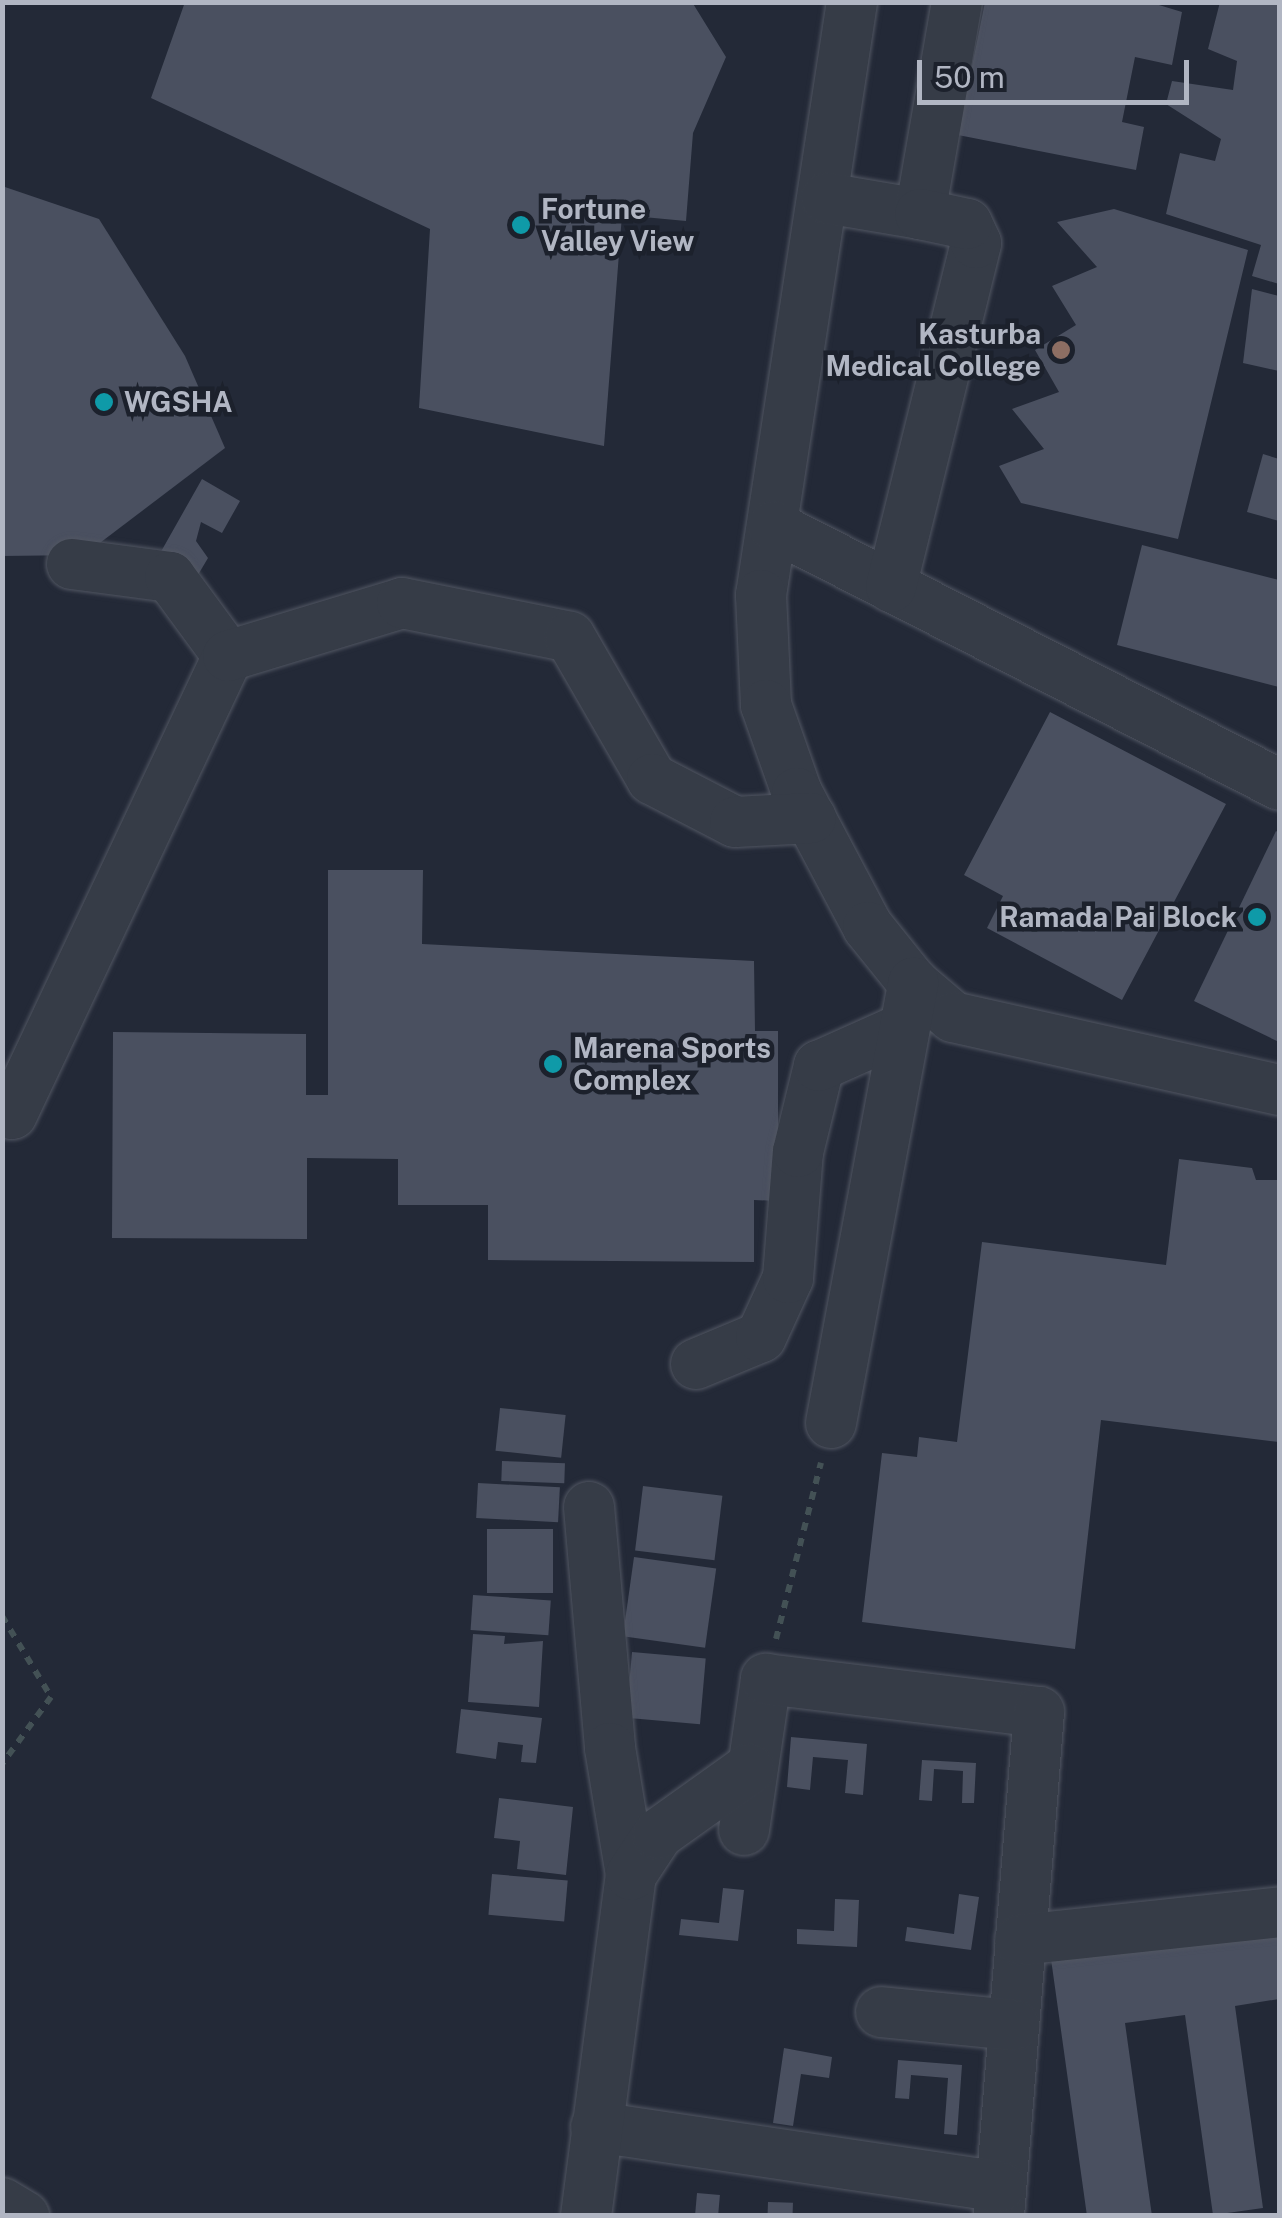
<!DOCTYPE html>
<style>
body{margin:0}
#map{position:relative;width:1282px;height:2218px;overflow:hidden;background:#232937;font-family:"Public Sans",sans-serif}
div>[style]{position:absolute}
.building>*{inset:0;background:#4a5060;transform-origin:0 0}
.path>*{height:6px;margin-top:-3px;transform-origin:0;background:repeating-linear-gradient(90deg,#435155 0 8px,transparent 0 16px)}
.roads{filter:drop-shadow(0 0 2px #515662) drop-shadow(0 0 2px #515662)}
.minor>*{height:50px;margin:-25px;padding:0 25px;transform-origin:25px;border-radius:25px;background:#363c47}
.dots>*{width:28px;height:28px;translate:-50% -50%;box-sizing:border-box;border:5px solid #1c212c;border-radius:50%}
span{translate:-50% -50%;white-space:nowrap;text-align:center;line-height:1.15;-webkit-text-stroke:9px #1c212c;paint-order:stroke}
.poi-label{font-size:28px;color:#b1b6c3;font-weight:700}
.left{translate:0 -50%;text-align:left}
.right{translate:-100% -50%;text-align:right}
.frame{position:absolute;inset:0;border:5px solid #b1b6c3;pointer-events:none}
.scale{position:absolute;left:917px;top:60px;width:272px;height:45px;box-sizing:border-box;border:5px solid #b1b6c3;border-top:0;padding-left:12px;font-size:30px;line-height:35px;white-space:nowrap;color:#b1b6c3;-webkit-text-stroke:8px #1c212c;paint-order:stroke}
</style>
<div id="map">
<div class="building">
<i style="clip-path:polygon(185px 2px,692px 2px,726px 57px,693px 133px,686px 221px,622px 215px,604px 446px,419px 408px,430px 229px,151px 98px)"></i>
<i style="clip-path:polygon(985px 2px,1149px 2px,1182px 12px,1172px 65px,1135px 57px,1122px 122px,1144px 127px,1136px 170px,958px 135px)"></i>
<i style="clip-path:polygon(1220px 2px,1279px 2px,1279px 284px,1252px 276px,1261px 245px,1166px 214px,1180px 153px,1215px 161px,1221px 139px,1166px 104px,1172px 81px,1233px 90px,1237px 61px,1208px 49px)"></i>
<i style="clip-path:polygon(2px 186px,99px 219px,185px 356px,225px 448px,84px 555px,2px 556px)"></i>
<i style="clip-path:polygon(1114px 209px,1248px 250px,1178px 539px,1021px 503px,999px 466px,1044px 449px,1012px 409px,1059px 392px,1035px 350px,1076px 325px,1052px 286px,1097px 267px,1057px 222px)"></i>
<i style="clip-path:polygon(1252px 289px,1279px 296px,1279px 371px,1243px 363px)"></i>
<i style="clip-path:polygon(1263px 454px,1279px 459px,1279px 521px,1247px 512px)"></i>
<i style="clip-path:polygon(202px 479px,240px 501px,222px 533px,201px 522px,196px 541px,208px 558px,192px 585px,154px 564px)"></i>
<i style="clip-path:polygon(1142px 545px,1279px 580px,1279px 687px,1117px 645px)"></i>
<i style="clip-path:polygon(1050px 712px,1226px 804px,1122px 1000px,987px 928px,1003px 896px,964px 875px)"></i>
<i style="clip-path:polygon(1276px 831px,1279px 833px,1279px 1042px,1194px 1001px)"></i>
<i style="clip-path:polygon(328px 870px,423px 870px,422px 944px,754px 961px,755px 1031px,778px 1031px,778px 1201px,754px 1200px,754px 1262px,488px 1260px,488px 1205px,398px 1205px,398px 1159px,307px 1158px,307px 1239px,112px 1238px,113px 1032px,306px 1034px,306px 1095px,328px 1095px)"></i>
<i style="clip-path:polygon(1179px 1159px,1252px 1168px,1256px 1180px,1279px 1180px,1279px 1442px,1101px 1420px,1075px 1649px,862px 1622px,882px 1453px,917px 1457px,919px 1437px,957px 1442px,982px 1242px,1166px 1265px)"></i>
<i style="left:500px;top:1408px;width:66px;height:43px;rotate:6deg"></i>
<i style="left:502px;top:1461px;width:63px;height:20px;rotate:2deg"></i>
<i style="left:478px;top:1483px;width:82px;height:35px;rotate:3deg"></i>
<i style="left:643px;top:1486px;width:80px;height:65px;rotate:7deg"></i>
<i style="left:487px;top:1529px;width:66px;height:64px"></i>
<i style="left:634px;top:1557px;width:83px;height:80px;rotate:8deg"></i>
<i style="left:473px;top:1595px;width:78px;height:35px;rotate:4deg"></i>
<i style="clip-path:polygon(473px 1634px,505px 1636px,504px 1644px,543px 1641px,539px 1707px,468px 1702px)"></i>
<i style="left:632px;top:1652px;width:74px;height:66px;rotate:5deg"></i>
<i style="clip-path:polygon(461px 1709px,542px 1718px,536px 1763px,521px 1762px,523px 1745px,498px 1742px,496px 1759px,456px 1753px)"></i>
<i style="clip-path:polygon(791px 1737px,867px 1744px,863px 1795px,845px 1793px,848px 1760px,813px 1757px,810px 1790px,787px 1787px)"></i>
<i style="clip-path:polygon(922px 1760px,976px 1763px,974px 1803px,962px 1803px,963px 1771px,934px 1769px,932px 1801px,919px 1800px)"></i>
<i style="clip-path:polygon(499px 1798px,573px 1807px,566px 1875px,517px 1869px,520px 1841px,494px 1838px)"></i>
<i style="left:492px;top:1874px;width:76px;height:41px;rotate:5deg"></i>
<i style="clip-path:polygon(723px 1888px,744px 1890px,738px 1941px,679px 1935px,681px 1919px,719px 1923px)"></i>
<i style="clip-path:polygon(959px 1894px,979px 1897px,971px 1950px,905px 1941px,907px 1927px,954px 1934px)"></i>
<i style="clip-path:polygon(835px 1899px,859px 1900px,857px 1947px,797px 1944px,797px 1929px,834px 1931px)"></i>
<i style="clip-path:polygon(1279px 1928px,1279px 1999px,1235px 2006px,1263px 2208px,1213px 2215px,1185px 2015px,1125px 2023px,1152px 2216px,1087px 2216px,1051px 1959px)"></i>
<i style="clip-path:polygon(784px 2048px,832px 2057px,829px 2078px,801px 2074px,793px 2126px,773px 2123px)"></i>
<i style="clip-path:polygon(898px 2060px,962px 2065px,957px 2135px,944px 2134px,948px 2078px,911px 2075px,909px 2099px,895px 2098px)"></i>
<i style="left:697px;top:2193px;width:23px;height:23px;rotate:5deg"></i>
<i style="left:768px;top:2202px;width:25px;height:14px;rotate:2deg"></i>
</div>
<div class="path">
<i style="left:2px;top:1616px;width:95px;rotate:58.8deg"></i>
<i style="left:51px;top:1697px;width:83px;rotate:126.2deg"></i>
<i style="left:776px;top:1639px;width:182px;rotate:-75.7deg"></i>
</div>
<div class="roads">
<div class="minor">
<i style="left:852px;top:2px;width:600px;rotate:98.72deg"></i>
<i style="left:761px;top:595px;width:110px;rotate:87.4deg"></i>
<i style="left:766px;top:705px;width:93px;rotate:70.6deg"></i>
<i style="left:797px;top:793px;width:152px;rotate:62.1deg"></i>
<i style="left:868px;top:927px;width:72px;rotate:51.2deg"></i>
<i style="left:913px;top:983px;width:52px;rotate:40.4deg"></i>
<i style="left:953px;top:1017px;width:335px;rotate:12.6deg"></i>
<i style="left:826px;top:198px;width:95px;rotate:9.7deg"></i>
<i style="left:920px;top:214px;width:215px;rotate:-80.1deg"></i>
<i style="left:773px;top:526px;width:569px;rotate:27.06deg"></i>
<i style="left:72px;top:564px;width:99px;rotate:7.6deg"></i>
<i style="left:170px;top:577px;width:98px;rotate:53.7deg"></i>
<i style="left:891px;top:587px;width:354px;rotate:-76.1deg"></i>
<i style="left:976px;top:243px;width:21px;rotate:-115deg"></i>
<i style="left:967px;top:224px;width:48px;rotate:-168deg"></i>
<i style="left:2px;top:1111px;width:10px;rotate:17deg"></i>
<i style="left:12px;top:1114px;width:506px;rotate:-64.75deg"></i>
<i style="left:228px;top:656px;width:182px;rotate:-16.9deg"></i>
<i style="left:402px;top:603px;width:171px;rotate:11.4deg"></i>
<i style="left:570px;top:637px;width:164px;rotate:60deg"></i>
<i style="left:652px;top:779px;width:93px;rotate:27.4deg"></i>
<i style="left:735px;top:822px;width:76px;rotate:-3deg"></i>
<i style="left:696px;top:1364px;width:70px;rotate:-22.6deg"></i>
<i style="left:761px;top:1337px;width:65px;rotate:-65.4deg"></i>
<i style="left:788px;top:1278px;width:126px;rotate:-85.5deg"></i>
<i style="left:798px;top:1152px;width:89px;rotate:-76.3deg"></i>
<i style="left:819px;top:1066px;width:93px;rotate:-24.1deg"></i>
<i style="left:831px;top:1423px;width:448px;rotate:-79.4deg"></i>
<i style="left:589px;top:1507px;width:242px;rotate:85deg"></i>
<i style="left:610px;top:1748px;width:129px;rotate:80.6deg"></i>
<i style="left:744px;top:1830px;width:153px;rotate:-81.7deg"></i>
<i style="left:766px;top:1679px;width:275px;rotate:6.9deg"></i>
<i style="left:1039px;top:1712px;width:506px;rotate:94.54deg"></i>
<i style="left:1020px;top:1940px;width:262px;rotate:-6.1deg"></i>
<i style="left:881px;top:2012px;width:134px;rotate:5.6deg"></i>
<i style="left:596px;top:2127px;width:409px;rotate:8.4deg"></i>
<i style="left:2px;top:2203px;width:26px;rotate:31deg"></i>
<i style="left:586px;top:2216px;width:344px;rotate:-82.5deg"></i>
<i style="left:631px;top:1875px;width:49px;rotate:-56.6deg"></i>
<i style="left:658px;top:1834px;width:112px;rotate:-35.5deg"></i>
</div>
</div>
<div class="dots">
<i style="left:521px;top:225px;background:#0f9aa8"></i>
<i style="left:1061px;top:350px;background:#8d6e63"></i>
<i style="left:104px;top:402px;background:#0f9aa8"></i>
<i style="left:1257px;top:917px;background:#0f9aa8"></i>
<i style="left:553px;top:1064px;background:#0f9aa8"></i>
</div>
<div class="poi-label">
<span class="left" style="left:541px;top:225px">Fortune<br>Valley View</span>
<span class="right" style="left:1041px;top:350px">Kasturba<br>Medical College</span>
<span class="left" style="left:124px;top:402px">WGSHA</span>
<span class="right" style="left:1237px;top:917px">Ramada Pai Block</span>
<span class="left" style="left:573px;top:1064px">Marena Sports<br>Complex</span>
</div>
<div class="frame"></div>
<div class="scale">50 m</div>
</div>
